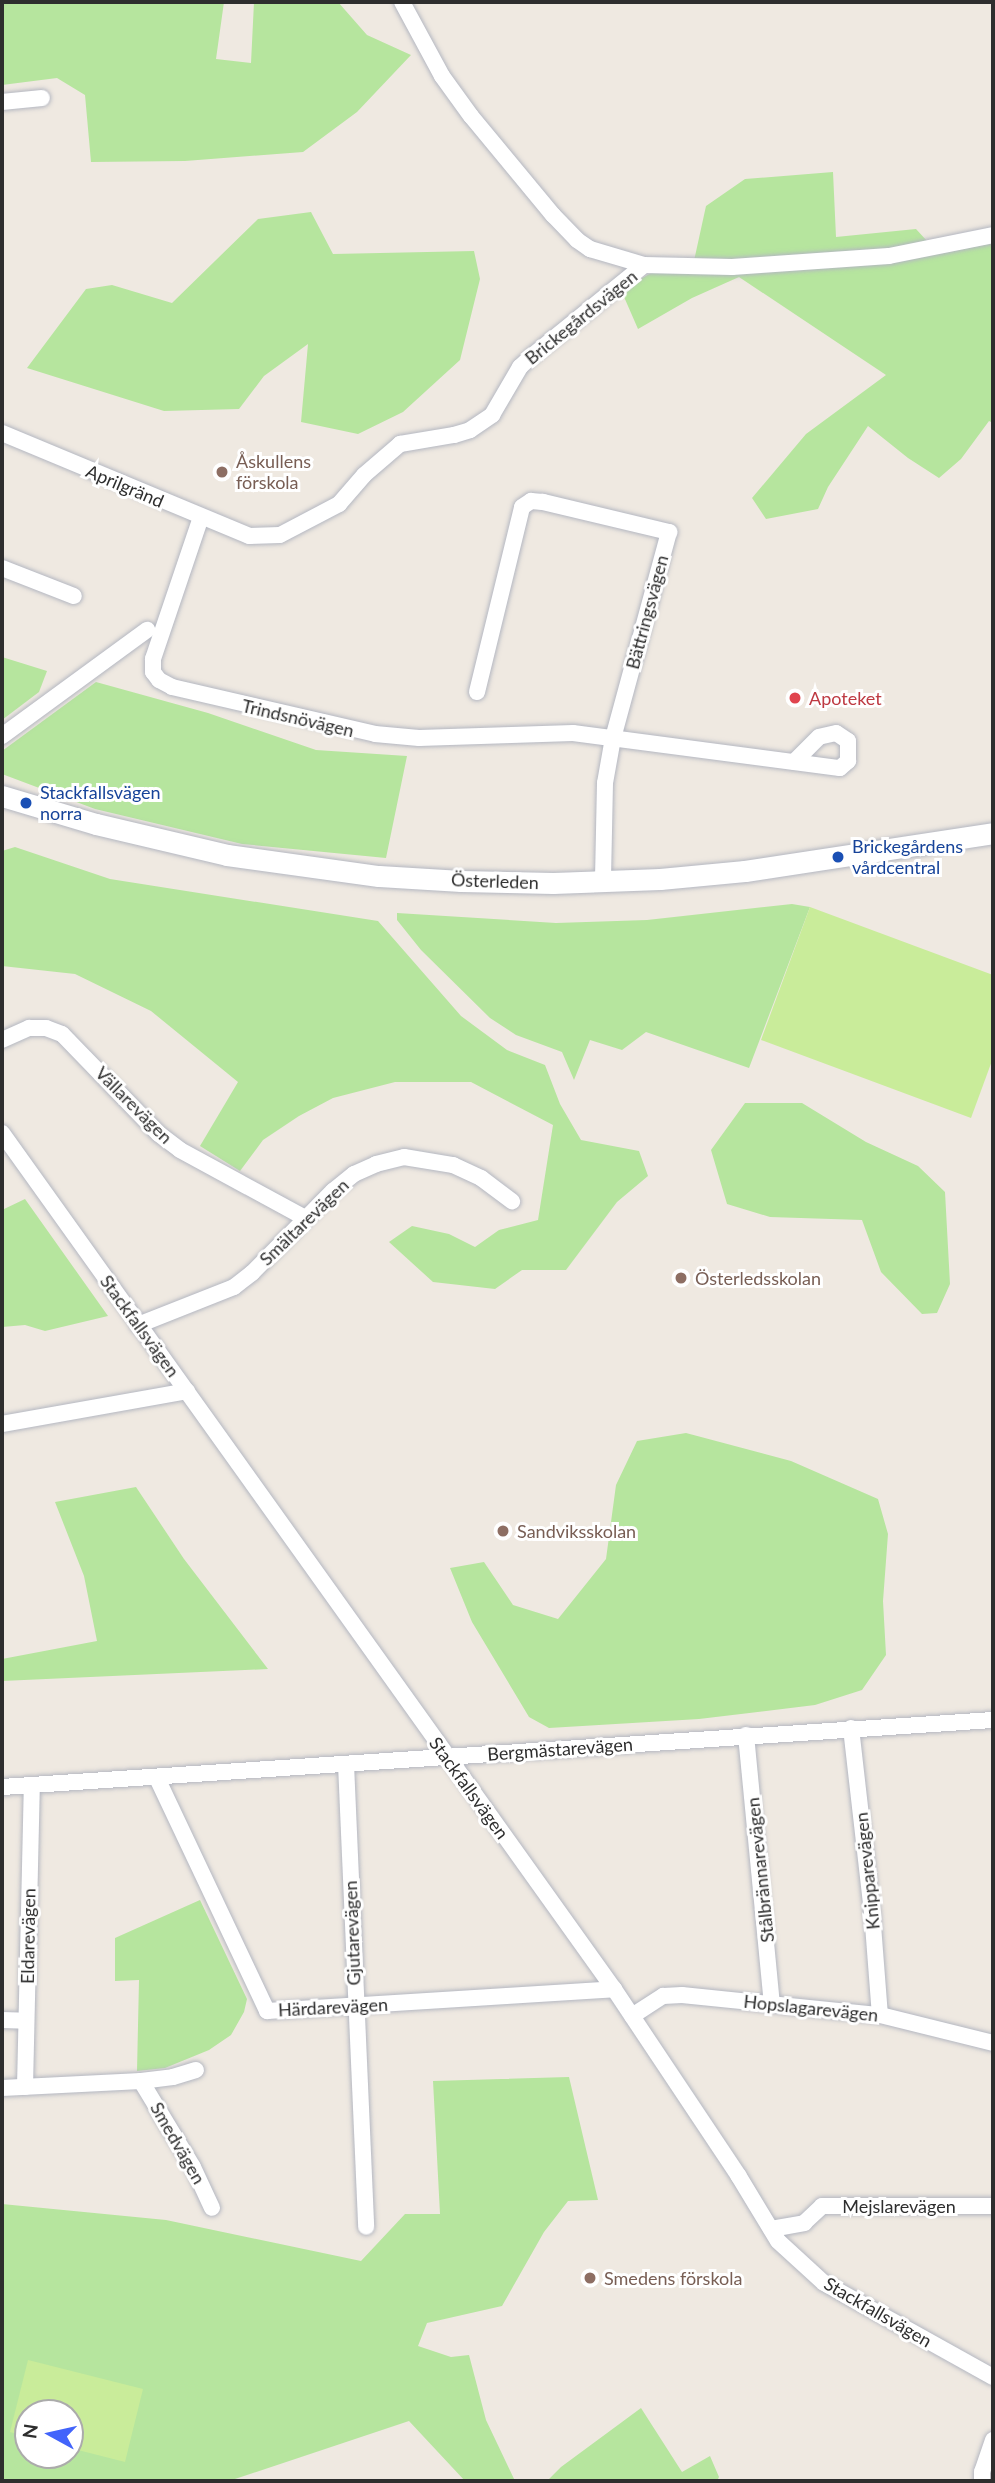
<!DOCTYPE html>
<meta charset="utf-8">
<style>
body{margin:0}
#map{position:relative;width:995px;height:2483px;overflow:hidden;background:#efe9e1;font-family:Lato,sans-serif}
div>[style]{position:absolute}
.green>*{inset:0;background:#b6e59e}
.pitch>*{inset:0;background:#c9ec9a}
.roads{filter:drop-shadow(0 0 2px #b4b7c1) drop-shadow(0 0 2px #b4b7c1)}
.minor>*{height:16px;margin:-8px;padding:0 8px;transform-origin:8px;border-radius:8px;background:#fff}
.secondary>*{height:21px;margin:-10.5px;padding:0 10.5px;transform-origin:10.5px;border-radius:10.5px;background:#fff}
.dots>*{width:19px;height:19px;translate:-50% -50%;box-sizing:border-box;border:4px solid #fff;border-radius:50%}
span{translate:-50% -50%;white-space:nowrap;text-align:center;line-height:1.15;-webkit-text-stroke:6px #fff;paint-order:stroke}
.street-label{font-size:18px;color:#2e2e2e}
.education-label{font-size:18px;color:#785e54}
.left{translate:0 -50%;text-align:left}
.health-label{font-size:18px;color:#be3a42}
.transit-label{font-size:18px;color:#164399}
.frame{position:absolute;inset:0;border:4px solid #2e2e2e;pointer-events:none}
.north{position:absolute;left:14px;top:2399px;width:70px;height:70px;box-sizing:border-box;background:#fff;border:2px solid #ababab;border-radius:50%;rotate:278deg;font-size:19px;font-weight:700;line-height:28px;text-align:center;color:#2e2e2e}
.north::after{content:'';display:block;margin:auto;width:24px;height:32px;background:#4264fb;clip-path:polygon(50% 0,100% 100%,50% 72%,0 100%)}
</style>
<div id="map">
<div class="green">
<i style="clip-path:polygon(2px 2px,224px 2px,216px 59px,251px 63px,254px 2px,338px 2px,367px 35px,411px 55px,357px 112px,303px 152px,185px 161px,91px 162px,85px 95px,57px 78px,2px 85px)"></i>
<i style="clip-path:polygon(833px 172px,836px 237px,916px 229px,939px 254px,993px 243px,993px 423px,989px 421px,961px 459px,939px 478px,908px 458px,868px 426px,828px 487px,818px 509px,766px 519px,752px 498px,806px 434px,886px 375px,739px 277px,692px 298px,638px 329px,621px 290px,660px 268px,692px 270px,706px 206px,745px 179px)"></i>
<i style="clip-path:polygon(311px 212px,333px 254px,474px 251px,480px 279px,460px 360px,403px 412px,358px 434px,301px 422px,308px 344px,264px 376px,239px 409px,164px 411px,27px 368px,86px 289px,112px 285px,172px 303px,258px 219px)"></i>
<i style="clip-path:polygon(2px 657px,47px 671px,39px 692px,2px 720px)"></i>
<i style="clip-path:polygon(96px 682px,208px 713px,316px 750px,407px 756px,386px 858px,242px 844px,95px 809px,2px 774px,2px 751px)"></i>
<i style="clip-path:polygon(15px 847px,110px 879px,378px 921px,461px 1016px,507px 1050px,545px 1065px,560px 1104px,581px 1140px,639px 1151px,648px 1176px,617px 1202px,566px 1270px,522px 1270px,495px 1289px,433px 1282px,389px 1242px,412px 1226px,449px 1234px,475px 1247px,499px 1230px,538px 1220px,553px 1125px,471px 1082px,395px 1082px,333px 1098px,299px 1116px,263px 1140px,240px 1171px,200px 1146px,238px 1082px,151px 1011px,75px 974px,2px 966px,2px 851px)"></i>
<i style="clip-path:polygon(792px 904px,810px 907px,749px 1068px,646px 1032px,622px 1050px,590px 1040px,574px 1080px,562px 1052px,516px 1035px,490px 1018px,421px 950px,397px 920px,397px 913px,556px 923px,647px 920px)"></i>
<i style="clip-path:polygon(745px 1103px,802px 1103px,866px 1142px,918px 1166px,945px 1192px,950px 1284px,937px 1313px,922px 1314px,881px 1272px,862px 1220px,770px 1217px,727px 1204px,711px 1150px)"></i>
<i style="clip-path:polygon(25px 1199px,108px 1316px,45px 1331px,25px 1325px,2px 1327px,2px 1210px)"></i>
<i style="clip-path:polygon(686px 1433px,791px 1461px,878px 1499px,888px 1534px,883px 1601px,886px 1655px,862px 1690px,815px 1705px,699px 1719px,549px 1728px,529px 1717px,472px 1622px,450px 1568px,484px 1562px,513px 1605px,558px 1619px,606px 1559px,616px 1485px,637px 1441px)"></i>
<i style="clip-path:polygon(136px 1487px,184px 1559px,268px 1669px,2px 1681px,2px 1659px,97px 1641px,84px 1576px,55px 1502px)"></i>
<i style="clip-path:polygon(200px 1900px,247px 1999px,244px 2012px,231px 2035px,209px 2050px,165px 2068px,137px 2071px,139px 1980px,115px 1981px,115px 1938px)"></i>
<i style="clip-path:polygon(evenodd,569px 2077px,598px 2200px,568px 2201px,544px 2232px,502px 2306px,427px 2323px,418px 2346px,451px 2357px,469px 2355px,486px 2420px,515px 2481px,465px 2481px,409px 2421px,229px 2481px,2px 2481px,2px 2204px,166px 2220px,361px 2261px,405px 2214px,440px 2214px,433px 2081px,569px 2077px,28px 2413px,70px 2413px,70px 2455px,28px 2455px,28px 2413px)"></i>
<i style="clip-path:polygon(641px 2408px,682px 2472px,710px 2456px,719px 2477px,717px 2481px,547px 2481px,561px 2467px)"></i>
</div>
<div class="pitch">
<i style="clip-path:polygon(810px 907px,993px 975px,993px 1058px,971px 1118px,761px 1040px)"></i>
<i style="clip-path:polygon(28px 2360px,143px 2389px,125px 2462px,70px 2448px,70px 2413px,28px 2413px,28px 2437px,10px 2432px)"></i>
</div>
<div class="roads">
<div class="minor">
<i style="left:402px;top:2px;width:84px;rotate:61.6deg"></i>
<i style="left:442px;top:76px;width:49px;rotate:54.1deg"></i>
<i style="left:471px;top:116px;width:129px;rotate:50.4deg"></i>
<i style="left:553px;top:215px;width:35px;rotate:46deg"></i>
<i style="left:577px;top:240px;width:16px;rotate:35deg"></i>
<i style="left:590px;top:249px;width:56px;rotate:16.5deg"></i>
<i style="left:644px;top:265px;width:88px;rotate:1.3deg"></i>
<i style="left:732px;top:267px;width:157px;rotate:-4deg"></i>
<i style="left:889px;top:256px;width:106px;rotate:-11.4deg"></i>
<i style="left:2px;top:102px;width:40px;rotate:-5.7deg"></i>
<i style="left:2px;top:433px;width:268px;rotate:22.6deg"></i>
<i style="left:249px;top:536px;width:31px;rotate:-2deg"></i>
<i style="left:280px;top:535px;width:67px;rotate:-27.7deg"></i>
<i style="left:339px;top:504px;width:38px;rotate:-49deg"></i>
<i style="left:364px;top:475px;width:48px;rotate:-40.7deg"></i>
<i style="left:400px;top:444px;width:55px;rotate:-9.5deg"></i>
<i style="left:454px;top:435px;width:17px;rotate:-17deg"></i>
<i style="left:470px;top:430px;width:27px;rotate:-34deg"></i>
<i style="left:492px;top:415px;width:56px;rotate:-59.7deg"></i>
<i style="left:520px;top:367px;width:16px;rotate:-43deg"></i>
<i style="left:532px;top:356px;width:144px;rotate:-39.1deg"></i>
<i style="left:201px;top:517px;width:150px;rotate:108.7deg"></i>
<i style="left:153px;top:659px;width:13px;rotate:90deg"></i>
<i style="left:153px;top:672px;width:10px;rotate:53deg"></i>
<i style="left:159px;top:680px;width:15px;rotate:28deg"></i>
<i style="left:172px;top:687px;width:208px;rotate:13deg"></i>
<i style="left:375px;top:734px;width:44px;rotate:5.2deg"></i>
<i style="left:419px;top:738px;width:154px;rotate:-1.9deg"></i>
<i style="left:573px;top:733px;width:269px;rotate:7.5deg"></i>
<i style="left:840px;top:768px;width:11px;rotate:-41deg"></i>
<i style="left:848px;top:761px;width:20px;rotate:-90deg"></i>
<i style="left:848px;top:741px;width:14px;rotate:-146deg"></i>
<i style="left:836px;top:733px;width:17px;rotate:167deg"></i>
<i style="left:819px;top:737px;width:35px;rotate:135deg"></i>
<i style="left:2px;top:568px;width:77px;rotate:21.3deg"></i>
<i style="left:477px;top:692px;width:190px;rotate:-76.3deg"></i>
<i style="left:522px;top:507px;width:11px;rotate:-34deg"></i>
<i style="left:531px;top:501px;width:12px;rotate:5deg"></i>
<i style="left:543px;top:502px;width:130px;rotate:13.4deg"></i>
<i style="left:669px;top:532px;width:213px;rotate:105.2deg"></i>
<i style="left:613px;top:738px;width:46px;rotate:100.1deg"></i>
<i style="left:605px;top:783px;width:99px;rotate:91.2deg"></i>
<i style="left:2px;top:736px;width:180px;rotate:-36.2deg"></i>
<i style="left:2px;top:1040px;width:30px;rotate:-24deg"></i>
<i style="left:29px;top:1028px;width:17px"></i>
<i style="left:46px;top:1028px;width:17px;rotate:21deg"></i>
<i style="left:62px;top:1034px;width:139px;rotate:45.9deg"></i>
<i style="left:159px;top:1134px;width:26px;rotate:37deg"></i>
<i style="left:180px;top:1150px;width:142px;rotate:28.5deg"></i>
<i style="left:2px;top:1133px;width:1052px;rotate:54.44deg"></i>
<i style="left:614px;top:1989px;width:224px;rotate:56.3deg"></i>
<i style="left:738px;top:2175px;width:77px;rotate:58.8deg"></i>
<i style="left:778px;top:2241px;width:62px;rotate:42.4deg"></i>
<i style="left:824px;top:2283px;width:193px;rotate:29.1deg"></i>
<i style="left:138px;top:1325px;width:103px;rotate:-21.6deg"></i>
<i style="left:234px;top:1287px;width:23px;rotate:-38deg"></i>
<i style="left:252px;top:1273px;width:115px;rotate:-45.4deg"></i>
<i style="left:333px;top:1191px;width:27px;rotate:-39deg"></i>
<i style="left:354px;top:1174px;width:24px;rotate:-24deg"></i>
<i style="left:376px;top:1164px;width:29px;rotate:-14deg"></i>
<i style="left:404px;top:1157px;width:50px;rotate:9.3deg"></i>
<i style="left:453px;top:1165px;width:31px;rotate:25deg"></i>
<i style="left:481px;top:1178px;width:39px;rotate:37deg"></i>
<i style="left:2px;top:1424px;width:188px;rotate:-10.1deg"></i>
<i style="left:851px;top:1728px;width:185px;rotate:83.5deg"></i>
<i style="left:872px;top:1912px;width:103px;rotate:85.6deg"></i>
<i style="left:746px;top:1735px;width:270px;rotate:84.5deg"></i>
<i style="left:346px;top:1764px;width:463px;rotate:87.5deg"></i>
<i style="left:157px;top:1778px;width:258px;rotate:64.7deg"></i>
<i style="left:267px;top:2011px;width:348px;rotate:-3.6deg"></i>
<i style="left:2px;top:1787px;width:993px;rotate:-3.87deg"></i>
<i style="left:632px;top:2016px;width:37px;rotate:-33deg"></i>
<i style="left:663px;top:1996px;width:19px;rotate:-3deg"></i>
<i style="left:682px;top:1995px;width:199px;rotate:5.8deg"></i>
<i style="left:880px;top:2015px;width:116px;rotate:13.9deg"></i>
<i style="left:2px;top:2020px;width:24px;rotate:2deg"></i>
<i style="left:141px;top:2081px;width:100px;rotate:58.8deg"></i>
<i style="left:193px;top:2167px;width:45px;rotate:65.1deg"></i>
<i style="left:25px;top:2087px;width:301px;rotate:-88.7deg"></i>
<i style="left:2px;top:2088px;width:139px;rotate:-2.9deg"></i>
<i style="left:141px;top:2081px;width:32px;rotate:-7deg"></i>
<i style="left:173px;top:2077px;width:24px;rotate:-17deg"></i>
<i style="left:771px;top:2229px;width:34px;rotate:-10deg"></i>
<i style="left:804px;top:2223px;width:25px;rotate:-43deg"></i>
<i style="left:822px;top:2206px;width:171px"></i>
<i style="left:982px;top:2481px;width:9px;rotate:-90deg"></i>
<i style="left:982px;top:2472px;width:34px;rotate:-71deg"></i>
</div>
<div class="secondary">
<i style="left:2px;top:796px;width:98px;rotate:16.6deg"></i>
<i style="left:96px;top:824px;width:135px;rotate:13.3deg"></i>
<i style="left:227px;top:855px;width:153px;rotate:7.9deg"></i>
<i style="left:379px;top:876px;width:82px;rotate:3.5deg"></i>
<i style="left:461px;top:881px;width:92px;rotate:1.2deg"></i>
<i style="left:553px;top:883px;width:107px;rotate:-2.1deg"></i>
<i style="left:660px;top:879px;width:85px;rotate:-5.4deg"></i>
<i style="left:745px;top:871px;width:251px;rotate:-8.7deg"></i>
</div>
</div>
<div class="dots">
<i style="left:222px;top:472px;background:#8d6e63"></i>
<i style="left:795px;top:698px;background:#e0444e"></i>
<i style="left:26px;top:803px;background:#1a4fb4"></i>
<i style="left:838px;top:857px;background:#1a4fb4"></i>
<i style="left:681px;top:1278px;background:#8d6e63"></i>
<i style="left:503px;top:1531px;background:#8d6e63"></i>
<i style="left:590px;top:2278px;background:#8d6e63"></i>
</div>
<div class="street-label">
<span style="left:581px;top:317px;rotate:-39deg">Brickegårdsvägen</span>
<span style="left:125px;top:486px;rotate:23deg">Aprilgränd</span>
<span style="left:647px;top:612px;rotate:-75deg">Bättringsvägen</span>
<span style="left:298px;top:718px;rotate:13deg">Trindsnövägen</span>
<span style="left:495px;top:881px;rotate:2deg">Österleden</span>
<span style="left:134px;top:1105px;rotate:45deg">Vällarevägen</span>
<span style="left:304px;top:1222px;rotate:-44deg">Smältarevägen</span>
<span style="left:140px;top:1326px;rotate:54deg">Stackfallsvägen</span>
<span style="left:560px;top:1749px;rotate:-4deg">Bergmästarevägen</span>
<span style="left:469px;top:1788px;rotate:54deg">Stackfallsvägen</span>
<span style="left:760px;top:1870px;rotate:-96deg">Stålbrännarevägen</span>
<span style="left:867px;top:1871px;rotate:-96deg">Knipparevägen</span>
<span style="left:352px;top:1933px;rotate:-92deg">Gjutarevägen</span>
<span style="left:28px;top:1936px;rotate:-89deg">Eldarevägen</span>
<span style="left:333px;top:2007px;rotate:-3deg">Härdarevägen</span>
<span style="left:811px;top:2008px;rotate:6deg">Hopslagarevägen</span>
<span style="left:178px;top:2143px;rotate:60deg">Smedvägen</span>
<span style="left:899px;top:2206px">Mejslarevägen</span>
<span style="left:878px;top:2312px;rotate:30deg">Stackfallsvägen</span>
</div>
<div class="education-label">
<span class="left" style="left:236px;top:472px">Åskullens<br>förskola</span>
<span class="left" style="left:695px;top:1278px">Österledsskolan</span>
<span class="left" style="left:517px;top:1531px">Sandviksskolan</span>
<span class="left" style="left:604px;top:2278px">Smedens förskola</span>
</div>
<div class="health-label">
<span class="left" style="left:809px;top:698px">Apoteket</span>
</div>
<div class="transit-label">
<span class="left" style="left:40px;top:803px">Stackfallsvägen<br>norra</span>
<span class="left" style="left:852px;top:857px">Brickegårdens<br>vårdcentral</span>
</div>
<div class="frame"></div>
<div class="north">N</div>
</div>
